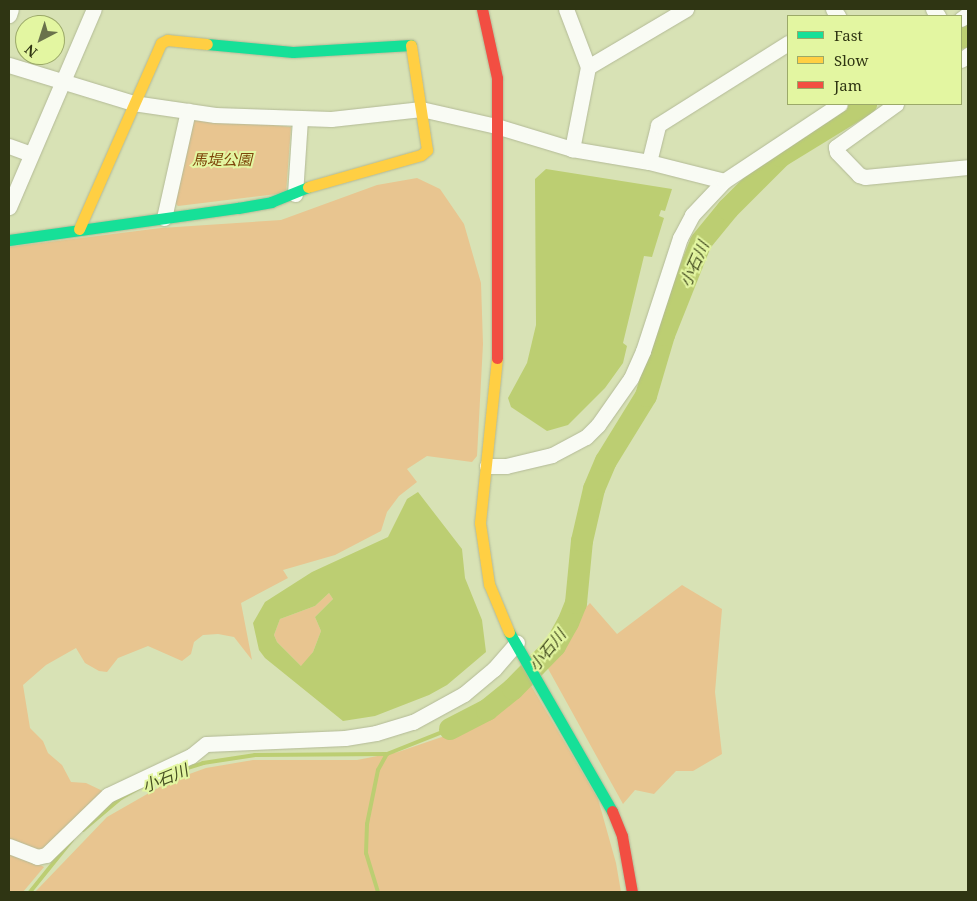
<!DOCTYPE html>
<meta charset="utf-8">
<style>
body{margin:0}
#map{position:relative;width:977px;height:901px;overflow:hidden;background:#d8e2b5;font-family:"Noto Serif","Noto Sans JP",serif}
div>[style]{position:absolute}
.green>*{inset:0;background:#e8c590}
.water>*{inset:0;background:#bcce72}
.stream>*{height:4px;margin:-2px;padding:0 2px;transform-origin:2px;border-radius:2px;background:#bcce72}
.river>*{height:22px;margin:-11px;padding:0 11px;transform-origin:11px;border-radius:11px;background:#bcce72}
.roads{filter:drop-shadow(0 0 1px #b3ba97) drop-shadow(0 0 1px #b3ba97)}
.street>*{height:15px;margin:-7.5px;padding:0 7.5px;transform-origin:7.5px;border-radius:7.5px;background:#f9fbf4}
.fast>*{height:11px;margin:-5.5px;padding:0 5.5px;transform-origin:5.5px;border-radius:5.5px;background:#16e098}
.slow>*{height:11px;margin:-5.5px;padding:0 5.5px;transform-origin:5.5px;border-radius:5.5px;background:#ffcf43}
.jam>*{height:11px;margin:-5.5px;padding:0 5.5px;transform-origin:5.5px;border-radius:5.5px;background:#f24e42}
span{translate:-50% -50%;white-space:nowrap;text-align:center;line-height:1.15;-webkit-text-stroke:4px #e3f6a1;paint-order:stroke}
.park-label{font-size:15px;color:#7e4509;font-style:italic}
.water-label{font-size:16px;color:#464f22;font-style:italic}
.frame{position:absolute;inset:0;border:10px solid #2f3513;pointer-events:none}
.legend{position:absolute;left:787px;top:15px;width:175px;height:90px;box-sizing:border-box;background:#e3f6a1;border:1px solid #9ba968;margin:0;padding:6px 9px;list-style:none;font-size:15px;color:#2f3513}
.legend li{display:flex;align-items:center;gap:10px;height:25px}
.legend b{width:25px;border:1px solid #9ba968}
.north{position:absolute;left:15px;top:15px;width:50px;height:50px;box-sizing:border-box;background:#e3f6a1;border:1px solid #9ba968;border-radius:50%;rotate:220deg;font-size:14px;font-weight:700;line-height:20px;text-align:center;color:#2f3513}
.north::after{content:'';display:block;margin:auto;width:18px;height:22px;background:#6a724c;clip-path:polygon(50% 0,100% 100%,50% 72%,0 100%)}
</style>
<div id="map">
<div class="green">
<i style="clip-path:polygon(189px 116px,291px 127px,286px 193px,178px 206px,173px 201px)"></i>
<i style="clip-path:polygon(417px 178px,440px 189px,464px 224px,481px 283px,483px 344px,477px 456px,472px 462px,427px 456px,407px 469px,417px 482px,399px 496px,387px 512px,381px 531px,335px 555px,283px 570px,288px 578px,241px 603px,252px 660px,234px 637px,218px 634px,203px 635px,194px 642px,191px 654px,182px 661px,148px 646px,118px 658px,107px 672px,99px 671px,85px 663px,76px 648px,46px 665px,23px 685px,30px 728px,43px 741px,48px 753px,62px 765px,71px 782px,86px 783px,107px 793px,38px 854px,9px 841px,9px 247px,161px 228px,281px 220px,377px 185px)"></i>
<i style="clip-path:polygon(682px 585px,722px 609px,715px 692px,722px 754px,693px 771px,676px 771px,654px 794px,635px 790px,623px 804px,546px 665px,576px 618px,590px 603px,617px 634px)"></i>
<i style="clip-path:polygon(329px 593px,333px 599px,315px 617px,321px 631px,313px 652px,302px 667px,277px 642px,274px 635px,280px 619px,315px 606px)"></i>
<i style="clip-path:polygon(529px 682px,598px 799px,616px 863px,621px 892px,35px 892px,107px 817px,170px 781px,206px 768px,253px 760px,357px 760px,398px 752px,468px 728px,503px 704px)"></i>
<i style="clip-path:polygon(9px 849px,44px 867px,23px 892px,9px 892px)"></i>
</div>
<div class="water">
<i style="clip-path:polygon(546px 169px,672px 189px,665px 211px,661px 210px,659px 216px,664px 218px,652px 257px,644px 256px,623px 343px,627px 346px,623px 363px,605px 388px,568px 425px,547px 431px,511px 407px,508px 398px,527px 363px,536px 325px,535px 179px)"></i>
<i style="clip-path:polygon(evenodd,418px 492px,462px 549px,465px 578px,482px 620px,486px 652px,447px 685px,429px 695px,375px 716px,343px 721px,265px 658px,259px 650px,253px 623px,265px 602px,312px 572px,388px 537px,407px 499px,418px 492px,329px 593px,333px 599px,315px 617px,321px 631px,313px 652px,301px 666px,277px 642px,274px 635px,280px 619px,315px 606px,329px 593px)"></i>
</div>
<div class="stream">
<i style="left:168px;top:774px;width:37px;rotate:-17deg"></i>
<i style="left:203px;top:763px;width:53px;rotate:-8.7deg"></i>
<i style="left:255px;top:755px;width:132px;rotate:-0.4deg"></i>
<i style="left:387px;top:754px;width:68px;rotate:-21.6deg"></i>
<i style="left:83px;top:830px;width:50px;rotate:-40.1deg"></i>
<i style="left:121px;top:798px;width:21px;rotate:-29deg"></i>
<i style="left:30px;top:892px;width:67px;rotate:-51.1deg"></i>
<i style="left:378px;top:892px;width:41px;rotate:-107.1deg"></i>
<i style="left:366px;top:853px;width:29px;rotate:-88deg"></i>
<i style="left:367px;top:824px;width:55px;rotate:-78.5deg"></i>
<i style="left:378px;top:770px;width:18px;rotate:-61deg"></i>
</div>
<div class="river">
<i style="left:961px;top:38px;width:9px;rotate:-36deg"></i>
<i style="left:450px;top:729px;width:42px;rotate:-27.2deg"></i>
<i style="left:487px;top:710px;width:33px;rotate:-39deg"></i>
<i style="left:513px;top:689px;width:60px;rotate:-45.7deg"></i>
<i style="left:555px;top:646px;width:26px;rotate:-61deg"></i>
<i style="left:568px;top:623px;width:22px;rotate:-68deg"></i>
<i style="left:576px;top:603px;width:62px;rotate:-84.5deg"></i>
<i style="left:582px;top:541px;width:53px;rotate:-77deg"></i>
<i style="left:594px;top:489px;width:30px;rotate:-67deg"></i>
<i style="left:606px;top:461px;width:76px;rotate:-58.4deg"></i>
<i style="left:646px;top:396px;width:64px;rotate:-73.6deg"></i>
<i style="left:664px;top:335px;width:100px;rotate:-68.3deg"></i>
<i style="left:701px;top:242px;width:43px;rotate:-50.7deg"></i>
<i style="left:728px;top:209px;width:75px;rotate:-45deg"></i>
<i style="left:781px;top:156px;width:100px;rotate:-31.5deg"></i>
</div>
<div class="roads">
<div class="street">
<i style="left:566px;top:9px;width:62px;rotate:69.2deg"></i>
<i style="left:588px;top:67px;width:84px;rotate:101deg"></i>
<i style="left:833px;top:9px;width:9px;rotate:54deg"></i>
<i style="left:933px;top:9px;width:9px;rotate:54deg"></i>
<i style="left:9px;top:15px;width:6px;rotate:-72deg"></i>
<i style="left:961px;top:19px;width:9px;rotate:-36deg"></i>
<i style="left:961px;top:60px;width:9px;rotate:-36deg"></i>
<i style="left:9px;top:65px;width:130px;rotate:17deg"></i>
<i style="left:133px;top:103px;width:83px;rotate:8.3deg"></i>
<i style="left:215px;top:115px;width:116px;rotate:2deg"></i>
<i style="left:331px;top:119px;width:91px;rotate:-6.3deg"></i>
<i style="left:421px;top:109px;width:77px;rotate:12.8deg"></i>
<i style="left:496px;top:126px;width:79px;rotate:16.8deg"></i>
<i style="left:572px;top:149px;width:78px;rotate:9.6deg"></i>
<i style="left:649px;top:162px;width:77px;rotate:14.2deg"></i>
<i style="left:588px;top:67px;width:114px;rotate:-30.6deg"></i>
<i style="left:896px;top:104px;width:74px;rotate:144.4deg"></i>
<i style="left:836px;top:147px;width:5px;rotate:79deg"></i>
<i style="left:837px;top:152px;width:32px;rotate:46deg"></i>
<i style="left:859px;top:175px;width:6px;rotate:18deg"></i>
<i style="left:865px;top:177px;width:103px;rotate:-5.5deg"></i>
<i style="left:9px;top:146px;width:23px;rotate:20deg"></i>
<i style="left:649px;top:162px;width:38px;rotate:-76deg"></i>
<i style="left:658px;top:125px;width:154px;rotate:-32.2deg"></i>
<i style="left:295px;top:194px;width:75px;rotate:-86.2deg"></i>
<i style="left:9px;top:207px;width:215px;rotate:-66.8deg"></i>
<i style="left:164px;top:218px;width:110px;rotate:-77.4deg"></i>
<i style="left:487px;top:466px;width:19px"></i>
<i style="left:506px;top:466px;width:47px;rotate:-13.4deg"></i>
<i style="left:552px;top:455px;width:38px;rotate:-28deg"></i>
<i style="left:586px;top:437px;width:17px;rotate:-45deg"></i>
<i style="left:598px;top:425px;width:57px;rotate:-54.9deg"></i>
<i style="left:631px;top:378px;width:30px;rotate:-66deg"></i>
<i style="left:643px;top:351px;width:119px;rotate:-71.9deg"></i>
<i style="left:680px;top:238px;width:26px;rotate:-62deg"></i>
<i style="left:692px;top:215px;width:47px;rotate:-46.7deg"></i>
<i style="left:724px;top:181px;width:139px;rotate:-33.6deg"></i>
<i style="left:9px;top:846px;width:30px;rotate:21deg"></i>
<i style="left:37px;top:857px;width:9px;rotate:-13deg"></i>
<i style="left:46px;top:855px;width:86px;rotate:-44.1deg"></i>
<i style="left:108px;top:795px;width:92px;rotate:-25.2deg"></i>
<i style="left:191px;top:756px;width:19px;rotate:-39deg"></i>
<i style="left:206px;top:744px;width:139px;rotate:-2.5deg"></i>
<i style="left:345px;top:738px;width:31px;rotate:-9deg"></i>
<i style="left:376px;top:733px;width:39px;rotate:-17deg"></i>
<i style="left:413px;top:722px;width:58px;rotate:-28.8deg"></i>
<i style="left:464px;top:694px;width:39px;rotate:-40deg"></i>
<i style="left:494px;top:669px;width:35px;rotate:-49deg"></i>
</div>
<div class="fast">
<i style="left:207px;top:44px;width:86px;rotate:5.3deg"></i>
<i style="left:293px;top:52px;width:118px;rotate:-3.4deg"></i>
<i style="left:9px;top:240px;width:231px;rotate:-8deg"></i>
<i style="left:238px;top:208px;width:34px;rotate:-10deg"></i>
<i style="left:271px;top:202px;width:40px;rotate:-22deg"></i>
<i style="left:509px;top:632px;width:207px;rotate:60.1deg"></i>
</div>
<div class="slow">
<i style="left:308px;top:187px;width:117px;rotate:-15.8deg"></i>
<i style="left:421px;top:155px;width:8px;rotate:-40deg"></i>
<i style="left:427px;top:150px;width:106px;rotate:-98.7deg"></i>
<i style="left:79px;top:229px;width:203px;rotate:-66.2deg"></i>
<i style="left:161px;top:43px;width:7px;rotate:-27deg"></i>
<i style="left:167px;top:40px;width:40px;rotate:5.7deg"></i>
<i style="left:497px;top:358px;width:166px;rotate:95.9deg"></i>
<i style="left:480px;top:523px;width:62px;rotate:81.6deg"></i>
<i style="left:489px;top:584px;width:52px;rotate:67.4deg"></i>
</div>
<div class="jam">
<i style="left:482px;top:9px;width:71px;rotate:77.7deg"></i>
<i style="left:497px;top:78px;width:280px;rotate:90deg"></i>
<i style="left:612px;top:811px;width:27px;rotate:68deg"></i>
<i style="left:622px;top:836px;width:57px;rotate:79.9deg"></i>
</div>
</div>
<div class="park-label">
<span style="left:222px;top:160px">馬堤公園</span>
</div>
<div class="water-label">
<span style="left:694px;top:264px;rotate:-66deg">小石川</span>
<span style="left:547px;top:650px;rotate:-51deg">小石川</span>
<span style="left:165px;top:778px;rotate:-22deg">小石川</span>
</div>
<div class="frame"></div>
<ul class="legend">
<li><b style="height:6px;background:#16e098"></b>Fast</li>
<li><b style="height:6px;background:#ffcf43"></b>Slow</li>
<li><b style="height:6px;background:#f24e42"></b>Jam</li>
</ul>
<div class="north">N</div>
</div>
